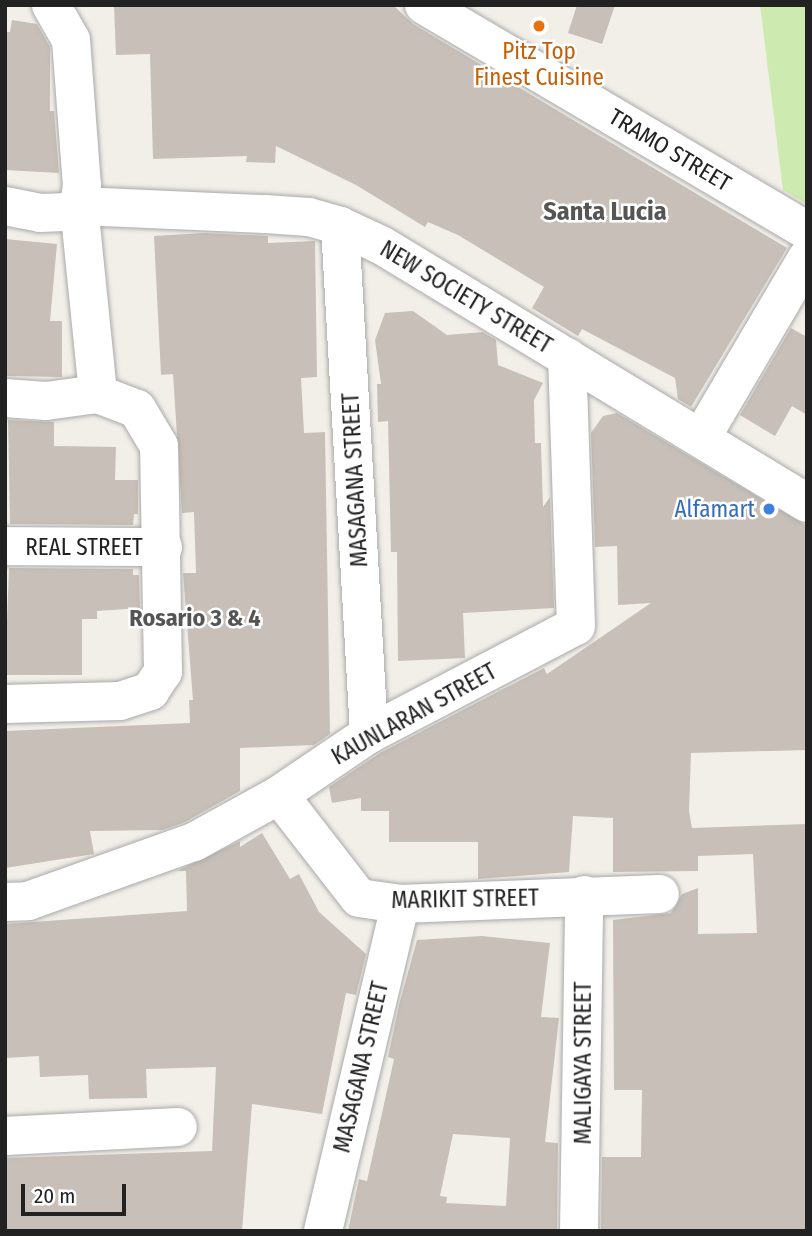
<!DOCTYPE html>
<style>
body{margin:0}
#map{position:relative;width:812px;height:1236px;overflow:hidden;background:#f2efe9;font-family:"Fira Sans Condensed",sans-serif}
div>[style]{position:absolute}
.grass>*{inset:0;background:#cdebb0}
.building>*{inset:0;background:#c7bfb8}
.roads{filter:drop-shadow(0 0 2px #a9a9a9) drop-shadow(0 0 2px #a9a9a9)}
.minor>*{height:38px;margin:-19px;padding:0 19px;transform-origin:19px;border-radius:19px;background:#fff}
.dots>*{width:19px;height:19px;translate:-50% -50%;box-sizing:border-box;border:4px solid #fff;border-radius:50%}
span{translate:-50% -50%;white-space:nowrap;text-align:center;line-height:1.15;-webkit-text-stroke:5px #fff;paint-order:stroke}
.food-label{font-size:23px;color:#c56008}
.street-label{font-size:23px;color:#222}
.shop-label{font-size:23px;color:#366cbe}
.right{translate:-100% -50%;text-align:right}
.neighbourhood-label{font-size:24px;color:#555;font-weight:700}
.quarter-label{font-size:26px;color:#555;font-weight:700}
.frame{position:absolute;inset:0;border:7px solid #222;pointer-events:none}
.scale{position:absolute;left:21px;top:1184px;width:105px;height:32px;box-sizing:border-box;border:4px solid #222;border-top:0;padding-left:9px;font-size:21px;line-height:24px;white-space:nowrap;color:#222;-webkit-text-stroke:5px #fff;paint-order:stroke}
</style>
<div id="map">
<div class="grass">
<i style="clip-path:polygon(760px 5px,807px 5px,807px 204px,783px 190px)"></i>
</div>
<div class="building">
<i style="clip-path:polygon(114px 5px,393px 5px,413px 24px,787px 248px,691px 407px,678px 399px,675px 378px,582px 329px,578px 336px,532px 308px,544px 287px,458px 235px,428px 222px,425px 227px,356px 185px,276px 146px,275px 163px,246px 162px,247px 156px,153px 159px,150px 54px,116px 55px)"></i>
<i style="clip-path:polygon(577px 5px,615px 5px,602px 44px,568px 33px)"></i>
<i style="clip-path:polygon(12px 20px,37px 24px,50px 47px,50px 111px,54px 111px,59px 173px,5px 170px,5px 32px,10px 32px)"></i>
<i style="clip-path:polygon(204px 233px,268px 236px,268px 243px,315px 241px,317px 377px,301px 378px,304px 433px,325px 432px,330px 734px,314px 745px,240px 748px,240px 791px,185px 822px,163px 830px,90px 831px,94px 854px,5px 868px,5px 731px,190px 723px,189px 700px,193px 700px,183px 573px,196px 573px,194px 512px,182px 513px,173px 374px,161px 375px,154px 236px)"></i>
<i style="clip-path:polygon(5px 239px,57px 244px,50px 321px,62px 321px,62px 377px,5px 376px)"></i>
<i style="clip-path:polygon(413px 311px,447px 335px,483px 332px,496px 340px,498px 365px,543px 383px,534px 400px,535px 443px,541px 443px,543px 507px,550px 497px,554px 608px,463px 613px,465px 658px,398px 661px,397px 552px,391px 552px,388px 421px,378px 422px,377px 384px,381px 384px,375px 340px,385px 313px)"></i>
<i style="clip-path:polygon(791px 328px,807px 337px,807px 415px,792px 406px,775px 436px,740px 415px)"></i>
<i style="clip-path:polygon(617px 413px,807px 526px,807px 750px,691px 753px,689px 811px,692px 828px,807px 824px,807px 1231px,601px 1231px,602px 1157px,641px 1157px,642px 1090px,614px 1090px,613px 920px,671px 913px,682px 894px,698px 888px,698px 934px,757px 933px,753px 854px,698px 856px,698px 871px,613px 872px,613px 818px,573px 816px,569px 872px,478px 879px,478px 842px,389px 842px,389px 811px,361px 811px,361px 798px,332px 803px,329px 787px,380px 753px,544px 668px,547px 674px,651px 603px,618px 605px,617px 546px,595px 547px,591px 433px,603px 416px)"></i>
<i style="clip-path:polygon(8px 420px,54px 422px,54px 446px,116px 447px,115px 480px,138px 480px,138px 514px,134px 514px,133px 525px,10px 524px)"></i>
<i style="clip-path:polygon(9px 568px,133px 569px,133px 575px,139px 575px,140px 608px,97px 611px,97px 619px,82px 619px,82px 675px,5px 675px)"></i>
<i style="clip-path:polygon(262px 833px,290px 879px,299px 874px,319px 912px,366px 954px,356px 995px,346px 993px,322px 1114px,252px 1104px,242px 1231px,5px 1231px,5px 1158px,212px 1151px,216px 1067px,146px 1069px,147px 1098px,89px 1099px,88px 1075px,40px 1077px,39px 1056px,5px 1058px,5px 924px,187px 911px,186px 871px,177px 871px,240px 841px,240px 847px)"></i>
<i style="clip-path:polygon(evenodd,482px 936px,550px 943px,541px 1017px,559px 1018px,545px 1142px,558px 1143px,557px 1231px,348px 1231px,359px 1179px,367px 1181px,394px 1059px,388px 1057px,399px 1005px,417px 940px,482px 936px,453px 1134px,510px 1138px,506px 1206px,446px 1203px,447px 1197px,440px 1196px,453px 1134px)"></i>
</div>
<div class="roads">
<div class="minor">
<i style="left:51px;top:5px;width:40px;rotate:60.3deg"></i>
<i style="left:71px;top:40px;width:145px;rotate:85.7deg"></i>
<i style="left:82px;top:185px;width:21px;rotate:98deg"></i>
<i style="left:79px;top:206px;width:189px;rotate:84.2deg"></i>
<i style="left:424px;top:5px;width:445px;rotate:30.5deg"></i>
<i style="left:5px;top:206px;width:36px;rotate:11deg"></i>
<i style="left:40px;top:213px;width:25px;rotate:-2deg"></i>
<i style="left:65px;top:212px;width:15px;rotate:-23deg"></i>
<i style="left:79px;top:206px;width:186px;rotate:2.5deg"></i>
<i style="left:265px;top:214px;width:44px;rotate:3.9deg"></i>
<i style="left:309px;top:217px;width:32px;rotate:16deg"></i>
<i style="left:340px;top:226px;width:45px;rotate:24.9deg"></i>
<i style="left:381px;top:245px;width:498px;rotate:31.2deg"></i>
<i style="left:340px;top:226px;width:509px;rotate:86.73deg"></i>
<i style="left:5px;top:398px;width:41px;rotate:4.2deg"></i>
<i style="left:46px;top:401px;width:52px;rotate:-7.7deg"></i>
<i style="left:701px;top:438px;width:209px;rotate:-59.5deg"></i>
<i style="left:5px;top:546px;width:158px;rotate:0.4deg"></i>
<i style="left:5px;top:704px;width:115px;rotate:-1.5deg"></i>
<i style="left:120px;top:701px;width:32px;rotate:-18deg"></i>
<i style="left:150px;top:691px;width:23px;rotate:-56deg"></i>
<i style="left:163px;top:672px;width:226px;rotate:-91deg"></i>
<i style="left:159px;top:446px;width:43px;rotate:-120.7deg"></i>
<i style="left:137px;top:409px;width:42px;rotate:-159deg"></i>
<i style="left:279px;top:795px;width:130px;rotate:52.2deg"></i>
<i style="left:359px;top:898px;width:41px;rotate:8.3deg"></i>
<i style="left:400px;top:904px;width:260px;rotate:-2.2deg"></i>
<i style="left:5px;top:902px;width:23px;rotate:-2deg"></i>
<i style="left:28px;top:901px;width:176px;rotate:-19.6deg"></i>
<i style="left:194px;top:842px;width:97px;rotate:-28.9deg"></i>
<i style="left:279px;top:795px;width:109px;rotate:-34.1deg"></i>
<i style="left:369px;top:734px;width:233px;rotate:-27.6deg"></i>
<i style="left:576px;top:626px;width:269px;rotate:-91.9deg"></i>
<i style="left:5px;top:1136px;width:173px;rotate:-3deg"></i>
<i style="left:323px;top:1231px;width:336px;rotate:-76.7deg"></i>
<i style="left:579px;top:1231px;width:336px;rotate:-89.1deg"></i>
</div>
</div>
<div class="dots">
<i style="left:539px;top:26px;background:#e8710a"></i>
<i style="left:769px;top:509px;background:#3f7fe0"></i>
</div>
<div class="food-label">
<span style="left:539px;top:64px">Pitz Top<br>Finest Cuisine</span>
</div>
<div class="street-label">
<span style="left:670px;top:150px;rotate:31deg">TRAMO STREET</span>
<span style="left:466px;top:297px;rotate:31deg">NEW SOCIETY STREET</span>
<span style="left:355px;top:480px;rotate:-93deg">MASAGANA STREET</span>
<span style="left:84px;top:547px">REAL STREET</span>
<span style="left:414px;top:714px;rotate:-29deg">KAUNLARAN STREET</span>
<span style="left:465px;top:899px;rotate:-1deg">MARIKIT STREET</span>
<span style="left:583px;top:1063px;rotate:-90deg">MALIGAYA STREET</span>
<span style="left:361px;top:1067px;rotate:-77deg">MASAGANA STREET</span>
</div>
<div class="shop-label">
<span class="right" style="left:755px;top:509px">Alfamart</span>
</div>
<div class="neighbourhood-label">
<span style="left:195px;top:619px">Rosario 3 &amp; 4</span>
</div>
<div class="quarter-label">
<span style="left:605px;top:212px">Santa Lucia</span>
</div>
<div class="frame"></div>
<div class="scale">20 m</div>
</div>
